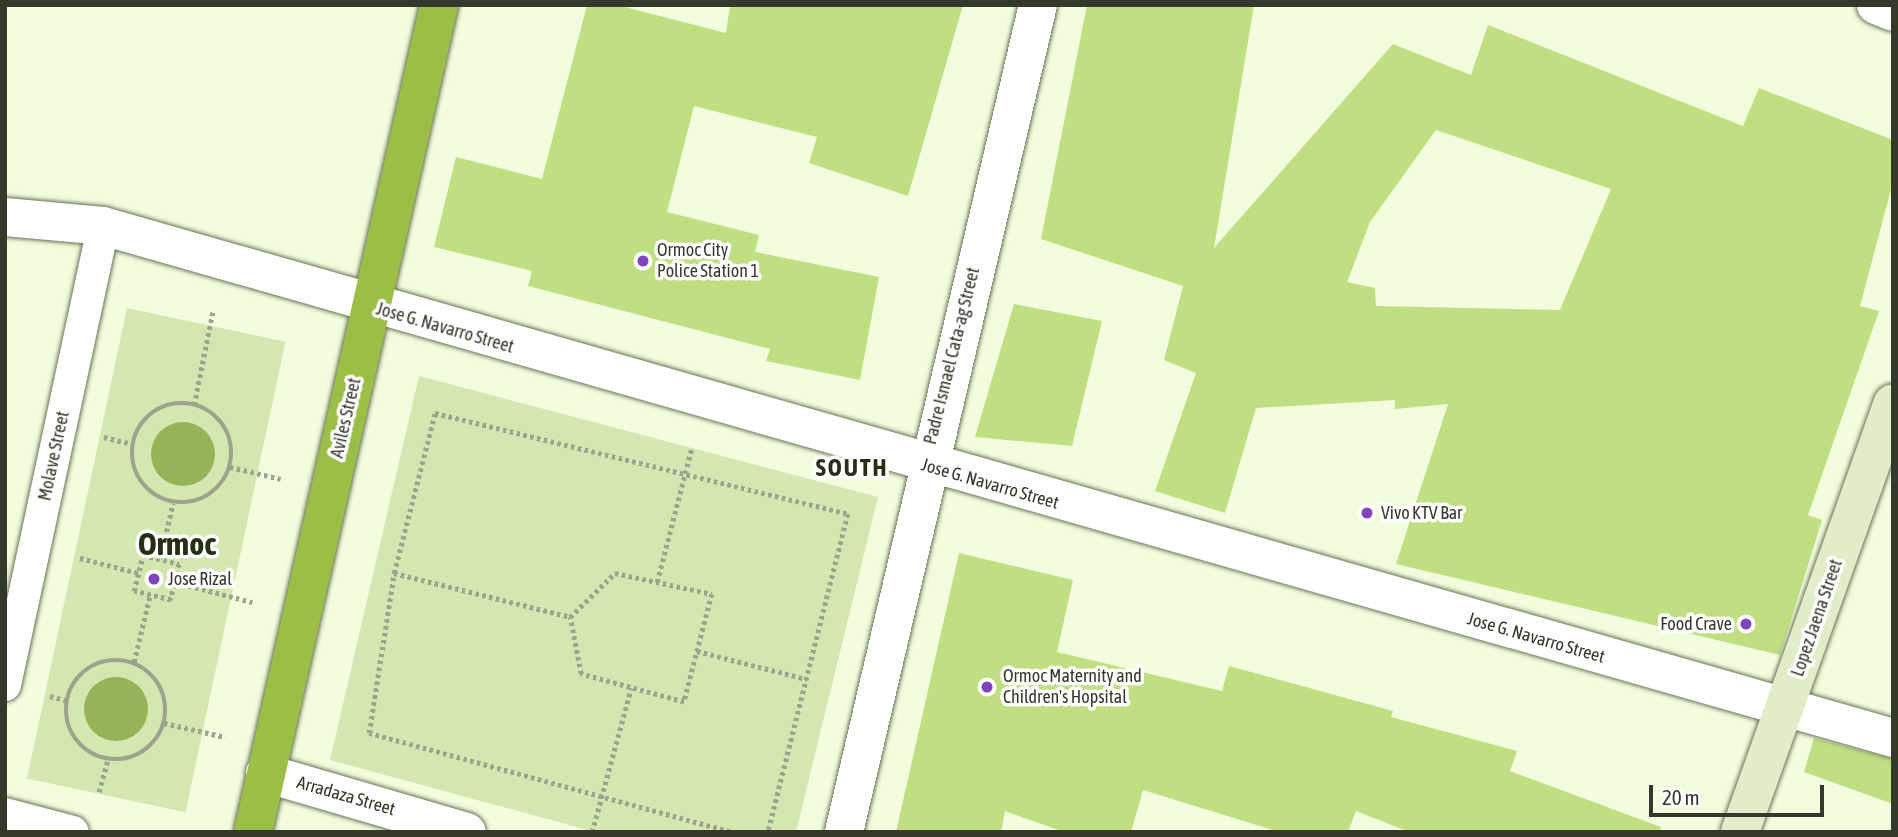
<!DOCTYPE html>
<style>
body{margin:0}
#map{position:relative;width:1898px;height:837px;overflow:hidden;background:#f2fdde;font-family:"Asap Condensed",sans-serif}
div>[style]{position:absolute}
.green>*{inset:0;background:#d4e7b1;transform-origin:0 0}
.water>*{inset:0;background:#96b357}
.round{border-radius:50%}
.building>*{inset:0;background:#c0df82}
.path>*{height:4.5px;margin-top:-2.25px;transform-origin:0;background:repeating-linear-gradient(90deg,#9ca48d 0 3.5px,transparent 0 7px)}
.path>.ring{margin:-2.25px;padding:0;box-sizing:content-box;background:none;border:4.5px solid #9ca48d;border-radius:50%}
.roads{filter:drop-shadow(0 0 2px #6a7458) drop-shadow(0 0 2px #6a7458)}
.lane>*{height:32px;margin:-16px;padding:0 16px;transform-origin:16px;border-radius:16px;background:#fff}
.street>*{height:38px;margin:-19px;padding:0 19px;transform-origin:19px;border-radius:19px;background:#fff}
.secondary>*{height:38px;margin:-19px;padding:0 19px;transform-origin:19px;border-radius:19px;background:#e1ecc8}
.highway>*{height:38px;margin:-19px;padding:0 19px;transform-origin:19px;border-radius:19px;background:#9bbe47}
.dots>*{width:19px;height:19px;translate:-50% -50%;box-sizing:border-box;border:4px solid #fff;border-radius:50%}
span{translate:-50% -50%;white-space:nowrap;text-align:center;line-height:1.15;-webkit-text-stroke:7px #fff;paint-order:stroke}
.poi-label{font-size:18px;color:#34392c}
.left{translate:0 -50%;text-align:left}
.right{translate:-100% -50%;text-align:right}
.street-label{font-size:18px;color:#34392c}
.district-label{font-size:24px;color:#262e15;font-weight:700;letter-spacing:2px}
.town-label{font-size:32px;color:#262e15;font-weight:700}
.frame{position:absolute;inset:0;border:7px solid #34392c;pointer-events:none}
.scale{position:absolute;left:1649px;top:785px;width:175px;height:32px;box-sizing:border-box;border:4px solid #34392c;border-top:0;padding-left:9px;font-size:21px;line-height:24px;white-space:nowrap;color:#34392c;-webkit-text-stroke:5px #fff;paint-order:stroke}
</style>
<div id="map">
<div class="green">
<i style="left:127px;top:308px;width:162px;height:481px;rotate:12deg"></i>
<i style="clip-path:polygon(419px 376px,878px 497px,796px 832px,595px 832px,330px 760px)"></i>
</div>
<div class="water">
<i class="round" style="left:151px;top:422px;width:64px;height:64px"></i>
<i class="round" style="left:84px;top:677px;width:64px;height:64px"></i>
</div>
<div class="building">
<i style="clip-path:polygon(587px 5px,617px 5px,726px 33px,730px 5px,963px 5px,908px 196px,809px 163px,817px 137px,694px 106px,667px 212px,759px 235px,755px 252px,879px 277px,860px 380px,766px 361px,770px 349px,528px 286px,532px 271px,434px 247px,456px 157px,542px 179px)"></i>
<i style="clip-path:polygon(evenodd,1087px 5px,1254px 5px,1214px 248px,1393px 44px,1471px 75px,1488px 25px,1743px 126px,1759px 88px,1893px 140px,1893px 182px,1860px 306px,1879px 311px,1808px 515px,1822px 520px,1780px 655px,1396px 564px,1448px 404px,1395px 409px,1395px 400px,1256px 408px,1225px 513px,1155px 491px,1196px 373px,1164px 360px,1183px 286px,1041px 239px,1087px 5px,1436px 130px,1611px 189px,1560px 310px,1376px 306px,1375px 288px,1347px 282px,1370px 222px,1436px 130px)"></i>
<i style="clip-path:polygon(1014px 304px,1102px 321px,1072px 446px,975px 437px)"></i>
<i style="clip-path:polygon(959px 553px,1073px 580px,1057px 652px,1222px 691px,1229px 666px,1393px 711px,1391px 717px,1517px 751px,1510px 771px,1661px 827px,1660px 832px,1409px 832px,1356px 811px,1348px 832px,1279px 832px,1143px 790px,1131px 832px,1064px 832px,1005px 811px,1001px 832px,896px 832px)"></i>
<i style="clip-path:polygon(1814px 738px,1893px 759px,1893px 804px,1804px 772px)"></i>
</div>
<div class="path">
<i class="ring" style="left:132px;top:403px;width:95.5px;height:95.5px"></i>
<i style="left:194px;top:405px;width:97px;rotate:-78.7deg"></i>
<i style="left:104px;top:437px;width:30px;rotate:14deg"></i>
<i style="left:230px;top:467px;width:52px;rotate:13.2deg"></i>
<i style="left:143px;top:555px;width:37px;rotate:14deg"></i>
<i style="left:179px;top:564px;width:37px;rotate:103deg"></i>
<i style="left:171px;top:600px;width:38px;rotate:-166deg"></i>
<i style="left:134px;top:591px;width:37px;rotate:-76deg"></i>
<i style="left:80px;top:558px;width:61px;rotate:14.3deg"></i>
<i style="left:160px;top:559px;width:57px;rotate:-76.9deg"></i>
<i style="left:394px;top:573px;width:181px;rotate:14deg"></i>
<i style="left:615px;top:573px;width:99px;rotate:12.2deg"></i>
<i style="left:712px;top:594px;width:112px;rotate:104.5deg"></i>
<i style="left:684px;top:702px;width:107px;rotate:-164.8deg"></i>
<i style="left:581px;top:674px;width:58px;rotate:-100.9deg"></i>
<i style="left:570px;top:617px;width:63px;rotate:-44.4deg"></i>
<i style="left:175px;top:582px;width:80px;rotate:14.6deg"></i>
<i style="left:657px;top:582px;width:139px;rotate:-75.5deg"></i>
<i style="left:697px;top:651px;width:113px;rotate:14.4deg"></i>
<i class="ring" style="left:66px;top:660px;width:95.5px;height:95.5px"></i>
<i style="left:134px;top:662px;width:69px;rotate:-76.6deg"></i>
<i style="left:50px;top:696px;width:18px;rotate:16deg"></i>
<i style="left:164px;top:723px;width:63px;rotate:12.9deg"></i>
<i style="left:99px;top:792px;width:34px;rotate:-75deg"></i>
<i style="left:592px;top:832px;width:149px;rotate:-74.8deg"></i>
<i style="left:730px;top:832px;width:374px;rotate:-164.7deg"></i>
<i style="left:369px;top:733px;width:162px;rotate:-81.1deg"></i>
<i style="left:394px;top:573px;width:165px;rotate:-75.6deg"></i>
<i style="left:435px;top:413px;width:425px;rotate:13.7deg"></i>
<i style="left:848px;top:514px;width:328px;rotate:104.1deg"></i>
</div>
<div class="roads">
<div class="lane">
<i style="left:5px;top:685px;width:469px;rotate:-77.9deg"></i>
<i style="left:5px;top:814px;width:70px;rotate:14.8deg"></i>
</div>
<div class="street">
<i style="left:1876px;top:5px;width:18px;rotate:22deg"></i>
<i style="left:5px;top:217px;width:98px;rotate:5.2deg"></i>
<i style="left:103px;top:226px;width:1862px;rotate:15.96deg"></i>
<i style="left:265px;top:773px;width:210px;rotate:16.3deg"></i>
<i style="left:844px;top:832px;width:849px;rotate:-76.8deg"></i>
</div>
<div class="secondary">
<i style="left:1740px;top:832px;width:455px;rotate:-70.4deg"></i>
</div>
<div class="highway">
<i style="left:253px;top:832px;width:848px;rotate:-77.32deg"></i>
</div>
</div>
<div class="dots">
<i style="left:643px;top:261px;background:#8045bb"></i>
<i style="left:1367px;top:513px;background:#8045bb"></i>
<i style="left:154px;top:579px;background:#8045bb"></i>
<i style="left:1746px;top:624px;background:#8045bb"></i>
<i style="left:987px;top:687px;background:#8045bb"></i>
</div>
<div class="poi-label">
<span class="left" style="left:657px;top:261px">Ormoc City<br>Police Station 1</span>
<span class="left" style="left:1381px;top:513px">Vivo KTV Bar</span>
<span class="left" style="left:168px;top:579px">Jose Rizal</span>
<span class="right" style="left:1732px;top:624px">Food Crave</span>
<span class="left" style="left:1003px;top:687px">Ormoc Maternity and<br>Children's Hopsital</span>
</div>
<div class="street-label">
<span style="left:445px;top:328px;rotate:16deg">Jose G. Navarro Street</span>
<span style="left:952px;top:356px;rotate:-76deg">Padre Ismael Cata-ag Street</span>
<span style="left:346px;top:418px;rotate:-77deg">Aviles Street</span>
<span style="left:54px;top:456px;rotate:-78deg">Molave Street</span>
<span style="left:990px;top:484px;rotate:16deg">Jose G. Navarro Street</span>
<span style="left:1817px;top:618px;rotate:-71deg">Lopez Jaena Street</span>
<span style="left:1536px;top:638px;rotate:16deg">Jose G. Navarro Street</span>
<span style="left:346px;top:796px;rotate:16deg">Arradaza Street</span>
</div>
<div class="district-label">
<span style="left:852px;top:468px">SOUTH</span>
</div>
<div class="town-label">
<span style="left:177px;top:544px">Ormoc</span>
</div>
<div class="frame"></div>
<div class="scale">20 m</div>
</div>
